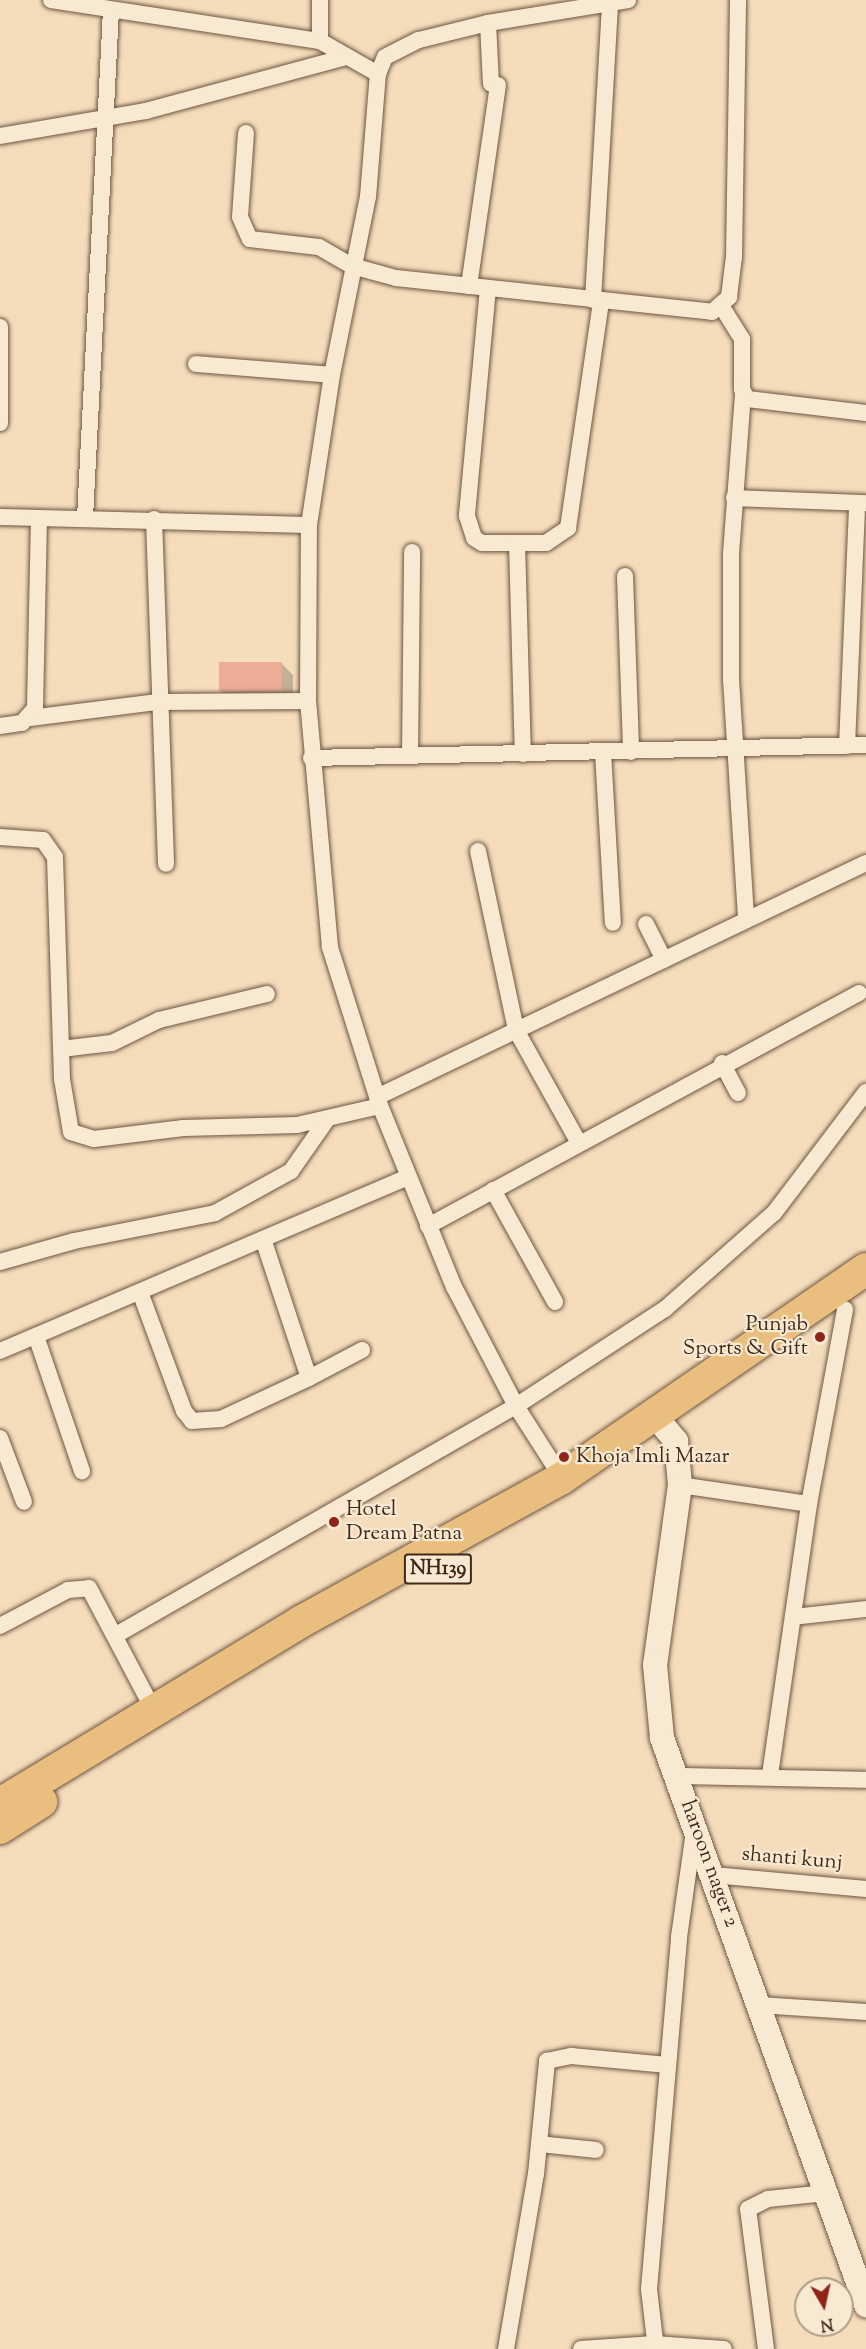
<!DOCTYPE html>
<style>
body{margin:0}
#map{position:relative;width:866px;height:2349px;overflow:hidden;background:#f5ddbb;font-family:"Sorts Mill Goudy",serif}
div>[style]{position:absolute}
.shadow>*{inset:0;background:#0003}
.building>*{inset:0;background:#ecad96;transform-origin:0 0}
.roads{filter:drop-shadow(0 0 2px #6e5542) drop-shadow(0 0 2px #6e5542)}
.street>*{height:16px;margin:-8px;padding:0 8px;transform-origin:8px;border-radius:8px;background:#f8e9d3}
.secondary>*{height:24px;margin:-12px;padding:0 12px;transform-origin:12px;border-radius:12px;background:#f8e9d3}
.highway>*{height:32px;margin:-16px;padding:0 16px;transform-origin:16px;border-radius:16px;background:#eabe7e}
.dots>*{width:16px;height:16px;translate:-50% -50%;box-sizing:border-box;border:3px solid #f8e9d3;border-radius:50%}
span{translate:-50% -50%;white-space:nowrap;text-align:center;line-height:1.15;-webkit-text-stroke:4.5px #f8e9d3;paint-order:stroke}
.shield-label span{padding:2px 4px;background:#f8e9d3;border:2px solid;border-radius:4px;-webkit-text-stroke-width:0}
.shield-label{font-size:20px;color:#412819;font-weight:700}
.poi-label{font-size:21px;color:#412819}
.right{translate:-100% -50%;text-align:right}
.left{translate:0 -50%;text-align:left}
.street-label{font-size:21px;color:#412819}
.north{position:absolute;left:794px;top:2277px;width:60px;height:60px;box-sizing:border-box;background:#f8e9d3;border:2px solid #af9c89;border-radius:50%;rotate:171deg;font-size:16px;font-weight:700;line-height:24px;text-align:center;color:#412819}
.north::after{content:'';display:block;margin:auto;width:21px;height:27px;background:#8f2418;clip-path:polygon(50% 0,100% 100%,50% 72%,0 100%)}
</style>
<div id="map">
<div class="shadow">
<i style="clip-path:polygon(282px 664px,293px 675px,293px 701px,231px 701px,220px 690px)"></i>
</div>
<div class="building">
<i style="left:219px;top:662px;width:63px;height:29px"></i>
</div>
<div class="roads">
<div class="street">
<i style="left:51px;top:0;width:272px;rotate:8.7deg"></i>
<i style="left:320px;top:0;width:41px;rotate:90deg"></i>
<i style="left:320px;top:41px;width:67px;rotate:29.6deg"></i>
<i style="left:488px;top:23px;width:61px;rotate:87.2deg"></i>
<i style="left:246px;top:133px;width:84px;rotate:94.1deg"></i>
<i style="left:240px;top:217px;width:24px;rotate:66deg"></i>
<i style="left:250px;top:239px;width:69px;rotate:6.6deg"></i>
<i style="left:319px;top:247px;width:38px;rotate:30deg"></i>
<i style="left:352px;top:266px;width:46px;rotate:15.3deg"></i>
<i style="left:396px;top:278px;width:318px;rotate:6.1deg"></i>
<i style="left:712px;top:312px;width:23px;rotate:-41deg"></i>
<i style="left:729px;top:297px;width:39px;rotate:-83deg"></i>
<i style="left:734px;top:258px;width:258px;rotate:-89.1deg"></i>
<i style="left:0;top:136px;width:148px;rotate:-9.7deg"></i>
<i style="left:146px;top:111px;width:204px;rotate:-15.1deg"></i>
<i style="left:469px;top:286px;width:203px;rotate:-81.8deg"></i>
<i style="left:488px;top:288px;width:229px;rotate:95.3deg"></i>
<i style="left:467px;top:516px;width:23px;rotate:72deg"></i>
<i style="left:474px;top:538px;width:9px;rotate:32deg"></i>
<i style="left:482px;top:543px;width:64px"></i>
<i style="left:546px;top:543px;width:27px;rotate:-34deg"></i>
<i style="left:568px;top:528px;width:229px;rotate:-81.7deg"></i>
<i style="left:593px;top:300px;width:296px;rotate:-86.7deg"></i>
<i style="left:722px;top:307px;width:38px;rotate:58deg"></i>
<i style="left:742px;top:339px;width:50px;rotate:90deg"></i>
<i style="left:742px;top:389px;width:11px;rotate:63deg"></i>
<i style="left:747px;top:399px;width:120px;rotate:6.7deg"></i>
<i style="left:0;top:327px;width:96px;rotate:90deg"></i>
<i style="left:196px;top:364px;width:136px;rotate:4.6deg"></i>
<i style="left:743px;top:394px;width:161px;rotate:94.3deg"></i>
<i style="left:731px;top:555px;width:124px;rotate:90deg"></i>
<i style="left:731px;top:679px;width:241px;rotate:86.4deg"></i>
<i style="left:734px;top:498px;width:132px;rotate:2.2deg"></i>
<i style="left:0;top:517px;width:309px;rotate:1.5deg"></i>
<i style="left:85px;top:518px;width:509px;rotate:-87.07deg"></i>
<i style="left:154px;top:519px;width:345px;rotate:88deg"></i>
<i style="left:517px;top:543px;width:211px;rotate:88.4deg"></i>
<i style="left:625px;top:576px;width:176px;rotate:88deg"></i>
<i style="left:30px;top:718px;width:127px;rotate:-7.2deg"></i>
<i style="left:156px;top:702px;width:152px;rotate:-0.4deg"></i>
<i style="left:0;top:726px;width:22px;rotate:-8deg"></i>
<i style="left:22px;top:723px;width:20px;rotate:-49deg"></i>
<i style="left:35px;top:708px;width:190px;rotate:-88.8deg"></i>
<i style="left:847px;top:746px;width:243px;rotate:-87.6deg"></i>
<i style="left:603px;top:752px;width:171px;rotate:86.7deg"></i>
<i style="left:410px;top:756px;width:204px;rotate:-89.4deg"></i>
<i style="left:311px;top:758px;width:555px;rotate:-1.34deg"></i>
<i style="left:0;top:837px;width:43px;rotate:4deg"></i>
<i style="left:43px;top:840px;width:21px;rotate:55deg"></i>
<i style="left:55px;top:857px;width:222px;rotate:88.2deg"></i>
<i style="left:62px;top:1079px;width:54px;rotate:80.4deg"></i>
<i style="left:71px;top:1132px;width:24px;rotate:17deg"></i>
<i style="left:94px;top:1139px;width:90px;rotate:-7deg"></i>
<i style="left:183px;top:1128px;width:114px;rotate:-1.5deg"></i>
<i style="left:297px;top:1125px;width:85px;rotate:-12.9deg"></i>
<i style="left:478px;top:851px;width:183px;rotate:78deg"></i>
<i style="left:516px;top:1030px;width:129px;rotate:60.9deg"></i>
<i style="left:646px;top:924px;width:40px;rotate:63.4deg"></i>
<i style="left:61px;top:1049px;width:51px;rotate:-6.7deg"></i>
<i style="left:112px;top:1043px;width:52px;rotate:-26.1deg"></i>
<i style="left:159px;top:1020px;width:111px;rotate:-13.5deg"></i>
<i style="left:722px;top:1063px;width:34px;rotate:62deg"></i>
<i style="left:377px;top:1097px;width:542px;rotate:-25.57deg"></i>
<i style="left:493px;top:1190px;width:128px;rotate:61deg"></i>
<i style="left:428px;top:1226px;width:490px;rotate:-28.4deg"></i>
<i style="left:0;top:1262px;width:77px;rotate:-15.8deg"></i>
<i style="left:74px;top:1241px;width:144px;rotate:-11.2deg"></i>
<i style="left:215px;top:1213px;width:87px;rotate:-28.9deg"></i>
<i style="left:291px;top:1171px;width:61px;rotate:-55deg"></i>
<i style="left:140px;top:1292px;width:127px;rotate:69.7deg"></i>
<i style="left:184px;top:1411px;width:13px;rotate:51deg"></i>
<i style="left:192px;top:1421px;width:29px;rotate:-4deg"></i>
<i style="left:221px;top:1419px;width:97px;rotate:-25deg"></i>
<i style="left:309px;top:1378px;width:146px;rotate:-108.3deg"></i>
<i style="left:36px;top:1336px;width:143px;rotate:71.2deg"></i>
<i style="left:0;top:1351px;width:444px;rotate:-23.1deg"></i>
<i style="left:309px;top:1378px;width:60px;rotate:-27.8deg"></i>
<i style="left:0;top:1438px;width:68px;rotate:69.4deg"></i>
<i style="left:562px;top:1478px;width:85px;rotate:-122.6deg"></i>
<i style="left:516px;top:1406px;width:134px;rotate:-117.5deg"></i>
<i style="left:454px;top:1287px;width:196px;rotate:-112.2deg"></i>
<i style="left:380px;top:1106px;width:167px;rotate:-107.5deg"></i>
<i style="left:330px;top:947px;width:247px;rotate:-95.1deg"></i>
<i style="left:308px;top:701px;width:176px;rotate:-89.7deg"></i>
<i style="left:309px;top:525px;width:152px;rotate:-81.3deg"></i>
<i style="left:332px;top:375px;width:182px;rotate:-78.6deg"></i>
<i style="left:368px;top:197px;width:123px;rotate:-85.4deg"></i>
<i style="left:378px;top:74px;width:18px;rotate:-68deg"></i>
<i style="left:385px;top:57px;width:38px;rotate:-27deg"></i>
<i style="left:419px;top:40px;width:71px;rotate:-13.8deg"></i>
<i style="left:488px;top:23px;width:142px;rotate:-9.3deg"></i>
<i style="left:680px;top:1485px;width:130px;rotate:8.4deg"></i>
<i style="left:793px;top:1617px;width:73px;rotate:-6.3deg"></i>
<i style="left:0;top:1626px;width:77px;rotate:-27.9deg"></i>
<i style="left:68px;top:1590px;width:21px;rotate:-5deg"></i>
<i style="left:89px;top:1588px;width:137px;rotate:62.1deg"></i>
<i style="left:116px;top:1635px;width:461px;rotate:-29.8deg"></i>
<i style="left:516px;top:1406px;width:178px;rotate:-33.1deg"></i>
<i style="left:665px;top:1309px;width:145px;rotate:-41.4deg"></i>
<i style="left:774px;top:1213px;width:152px;rotate:-52.8deg"></i>
<i style="left:770px;top:1775px;width:274px;rotate:-81.8deg"></i>
<i style="left:809px;top:1504px;width:198px;rotate:-79.5deg"></i>
<i style="left:678px;top:1776px;width:188px;rotate:1.2deg"></i>
<i style="left:713px;top:1875px;width:154px;rotate:5.2deg"></i>
<i style="left:759px;top:2005px;width:107px;rotate:3.7deg"></i>
<i style="left:539px;top:2144px;width:57px;rotate:6deg"></i>
<i style="left:506px;top:2349px;width:178px;rotate:-80.3deg"></i>
<i style="left:536px;top:2174px;width:114px;rotate:-84.4deg"></i>
<i style="left:547px;top:2061px;width:25px;rotate:-12deg"></i>
<i style="left:571px;top:2056px;width:97px;rotate:5.3deg"></i>
<i style="left:581px;top:2349px;width:73px;rotate:-3.9deg"></i>
<i style="left:654px;top:2344px;width:70px;rotate:4.1deg"></i>
<i style="left:656px;top:2349px;width:60px;rotate:-96.7deg"></i>
<i style="left:649px;top:2289px;width:353px;rotate:-85.1deg"></i>
<i style="left:679px;top:1937px;width:107px;rotate:-81.9deg"></i>
<i style="left:766px;top:2349px;width:141px;rotate:-97.3deg"></i>
<i style="left:748px;top:2209px;width:22px;rotate:-27deg"></i>
<i style="left:768px;top:2199px;width:58px;rotate:-5.9deg"></i>
</div>
<div class="secondary">
<i style="left:655px;top:1416px;width:33px;rotate:50deg"></i>
<i style="left:676px;top:1441px;width:44px;rotate:84.8deg"></i>
<i style="left:680px;top:1485px;width:182px;rotate:97.9deg"></i>
<i style="left:655px;top:1665px;width:73px;rotate:84.5deg"></i>
<i style="left:662px;top:1738px;width:603px;rotate:70.21deg"></i>
</div>
<div class="highway">
<i style="left:0;top:1804px;width:353px;rotate:-31.2deg"></i>
<i style="left:302px;top:1621px;width:297px;rotate:-28.8deg"></i>
<i style="left:562px;top:1478px;width:369px;rotate:-34.5deg"></i>
<i style="left:0;top:1828px;width:49px;rotate:-32.4deg"></i>
</div>
</div>
<div class="dots">
<i style="left:820px;top:1337px;background:#8f2418"></i>
<i style="left:564px;top:1457px;background:#8f2418"></i>
<i style="left:334px;top:1522px;background:#8f2418"></i>
</div>
<div class="shield-label">
<span style="left:438px;top:1569px">NH139</span>
</div>
<div class="poi-label">
<span class="right" style="left:808px;top:1337px">Punjab<br>Sports &amp; Gift</span>
<span class="left" style="left:576px;top:1457px">Khoja Imli Mazar</span>
<span class="left" style="left:346px;top:1522px">Hotel<br>Dream Patna</span>
</div>
<div class="street-label">
<span style="left:792px;top:1859px;rotate:5deg">shanti kunj</span>
<span style="left:709px;top:1864px;rotate:70deg">haroon nager 2</span>
</div>
<div class="north">N</div>
</div>
